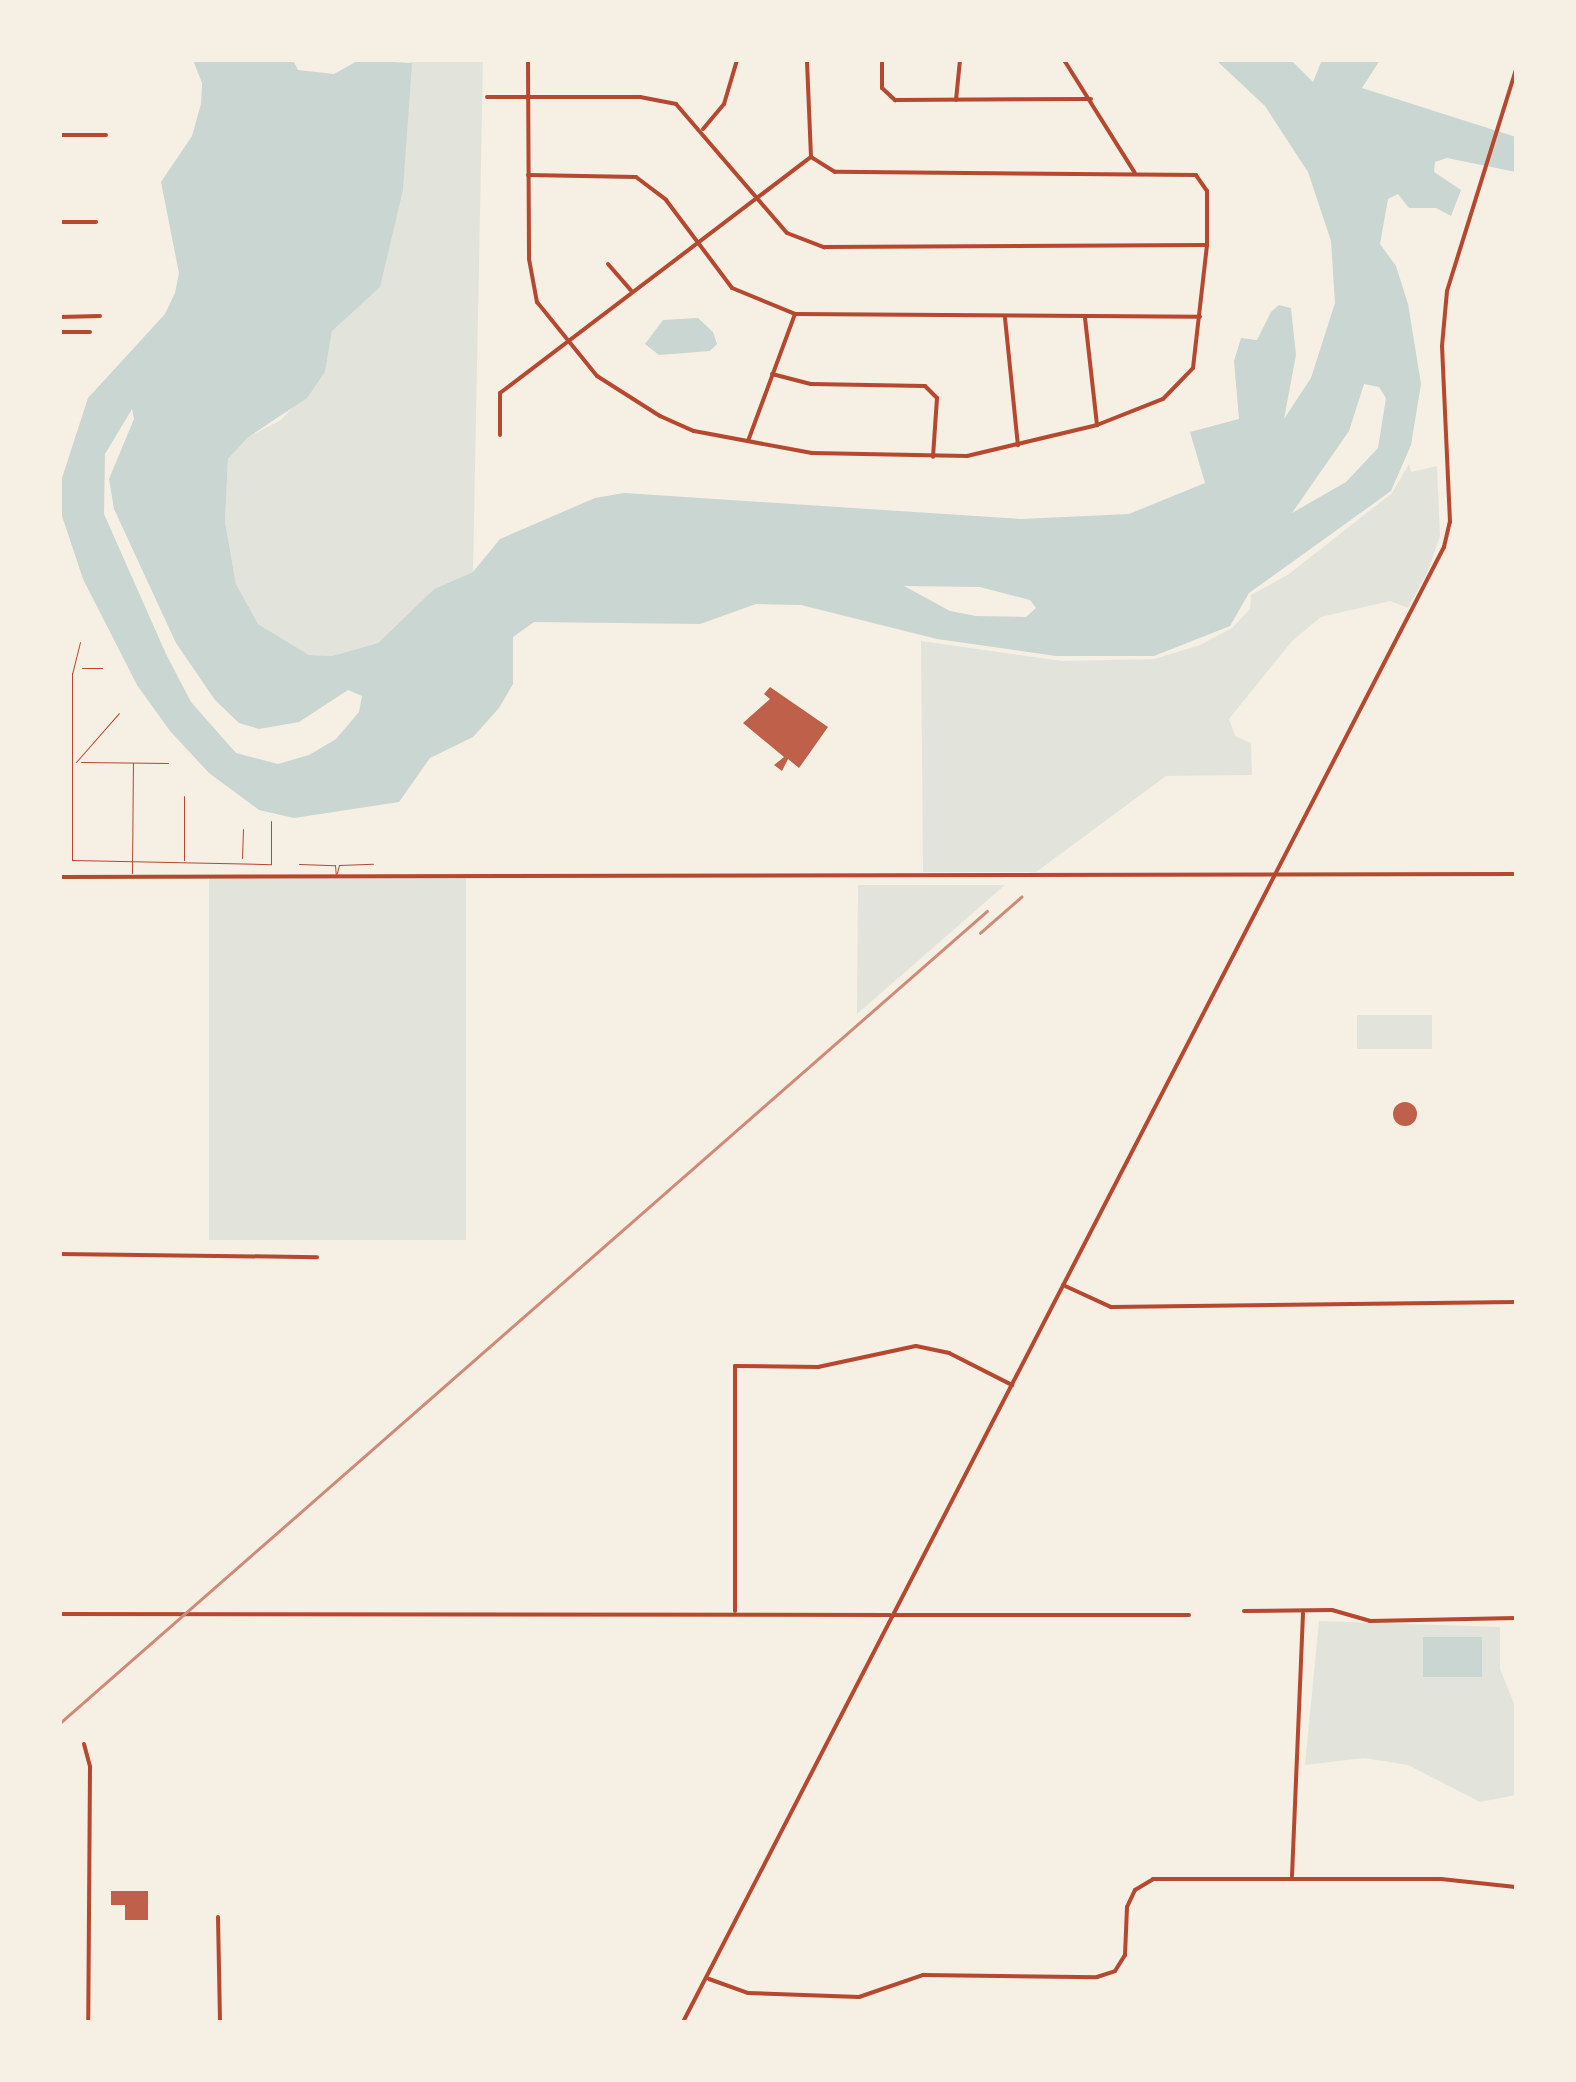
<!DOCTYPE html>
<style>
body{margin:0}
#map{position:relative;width:1576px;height:2082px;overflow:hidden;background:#f6efe4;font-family:"Asap Condensed",sans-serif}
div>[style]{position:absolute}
.green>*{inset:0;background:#e2e4dc;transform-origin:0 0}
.water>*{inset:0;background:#c9d6d2;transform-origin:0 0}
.building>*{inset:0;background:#bf614a}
.round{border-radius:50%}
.service>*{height:1px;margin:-0.5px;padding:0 0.5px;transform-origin:0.5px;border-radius:0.5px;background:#b5482f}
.minor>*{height:4px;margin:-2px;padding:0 2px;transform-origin:2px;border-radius:2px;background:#b5482f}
.tertiary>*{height:4px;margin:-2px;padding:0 2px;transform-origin:2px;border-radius:2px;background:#b5482f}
.rail>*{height:2.5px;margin:-1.25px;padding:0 1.25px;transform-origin:1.25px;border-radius:1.25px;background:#cf8b77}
span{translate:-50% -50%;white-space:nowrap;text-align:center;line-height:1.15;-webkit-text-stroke:8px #f6efe4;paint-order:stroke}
.frame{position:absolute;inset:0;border:62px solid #f6efe4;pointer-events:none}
</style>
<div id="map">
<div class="green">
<i style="clip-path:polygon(411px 60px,483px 60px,473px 572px,434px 589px,378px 643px,332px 656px,309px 655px,258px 624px,236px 584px,225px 522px,228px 459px,246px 438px,281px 420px,325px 372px,332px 331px,360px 301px,403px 190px)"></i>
<i style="clip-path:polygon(1409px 464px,1411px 472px,1437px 466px,1440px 536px,1428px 571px,1408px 608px,1390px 601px,1321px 617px,1292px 641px,1229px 719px,1235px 736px,1251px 743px,1252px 775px,1166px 776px,1036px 872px,923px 872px,921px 641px,1062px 661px,1154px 659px,1200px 645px,1232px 628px,1250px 609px,1251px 595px,1289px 574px,1392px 493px)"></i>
<i style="left:209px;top:878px;width:257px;height:362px"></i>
<i style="clip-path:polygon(858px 885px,1005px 885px,857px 1014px)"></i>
<i style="left:1432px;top:1015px;width:34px;height:75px;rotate:90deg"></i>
<i style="clip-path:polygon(1319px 1621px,1500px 1627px,1500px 1669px,1516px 1708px,1516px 1795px,1480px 1802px,1408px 1765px,1364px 1758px,1305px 1765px)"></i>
</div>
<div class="water">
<i style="clip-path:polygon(evenodd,193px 60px,293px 60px,298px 70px,334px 74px,359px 60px,412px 63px,403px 190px,380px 287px,332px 331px,325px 372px,307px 398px,247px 438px,228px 459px,225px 522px,236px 584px,258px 624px,309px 655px,332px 656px,378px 643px,434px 589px,473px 572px,500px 539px,595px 498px,624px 493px,1021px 519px,1129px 514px,1205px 483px,1190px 432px,1239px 419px,1234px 361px,1241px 338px,1257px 340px,1271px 312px,1279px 305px,1291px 308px,1296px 355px,1284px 419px,1311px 378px,1335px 303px,1331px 241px,1308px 172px,1265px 106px,1216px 60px,1291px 60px,1313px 82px,1322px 60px,1380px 60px,1362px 88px,1516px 137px,1516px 172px,1447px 158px,1435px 162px,1434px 172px,1461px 190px,1451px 216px,1436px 208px,1409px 208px,1398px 194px,1388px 199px,1380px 244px,1396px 266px,1408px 304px,1421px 384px,1411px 445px,1391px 491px,1249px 593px,1230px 626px,1154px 656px,1056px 656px,937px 639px,801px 605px,756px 604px,700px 624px,534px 622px,513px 637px,513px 684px,499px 708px,473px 737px,430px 758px,399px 802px,294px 818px,259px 810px,209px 773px,170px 731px,137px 685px,83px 579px,60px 510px,60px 484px,88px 398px,165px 314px,175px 293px,179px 273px,161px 182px,192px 136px,201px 104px,202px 83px,193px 60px,1364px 384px,1379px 387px,1386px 398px,1378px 448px,1346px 482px,1292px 513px,1349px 431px,1364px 384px,193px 60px,132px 409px,134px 419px,109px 479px,114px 509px,176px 643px,215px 700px,239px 723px,259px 729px,299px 722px,348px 690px,362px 696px,359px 712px,336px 739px,309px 755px,278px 764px,236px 753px,191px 702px,166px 654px,104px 514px,105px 454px,132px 409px,193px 60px,904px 586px,980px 587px,1030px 600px,1036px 608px,1026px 617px,976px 616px,950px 611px,904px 586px)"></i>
<i style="clip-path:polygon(698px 318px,713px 332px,717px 344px,710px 351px,659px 355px,645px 344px,663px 320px)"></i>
<i style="left:1423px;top:1637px;width:59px;height:40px"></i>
</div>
<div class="building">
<i style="clip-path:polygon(770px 687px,828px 727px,799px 768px,788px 759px,782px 771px,774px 765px,784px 757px,743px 723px,770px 699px,764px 694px)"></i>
<i class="round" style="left:1393px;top:1102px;width:24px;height:24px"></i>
<i style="clip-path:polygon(111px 1891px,148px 1891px,148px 1920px,125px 1920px,125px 1905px,111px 1905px)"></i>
</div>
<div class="service">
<i style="left:80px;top:642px;width:32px;rotate:104deg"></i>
<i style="left:72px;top:673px;width:187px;rotate:90deg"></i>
<i style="left:72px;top:860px;width:199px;rotate:1.2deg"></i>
<i style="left:271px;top:864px;width:43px;rotate:-90deg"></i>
<i style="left:82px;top:668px;width:20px"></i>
<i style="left:76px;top:762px;width:65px;rotate:-48.7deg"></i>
<i style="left:81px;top:762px;width:87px;rotate:0.7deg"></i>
<i style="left:184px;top:796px;width:64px;rotate:90deg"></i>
<i style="left:242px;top:858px;width:29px;rotate:-88deg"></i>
<i style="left:299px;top:864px;width:36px;rotate:2deg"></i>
<i style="left:335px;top:865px;width:11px;rotate:85deg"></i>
<i style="left:132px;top:873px;width:110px;rotate:-89.5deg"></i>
<i style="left:337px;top:873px;width:8px;rotate:-76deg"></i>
<i style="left:339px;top:865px;width:34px;rotate:-2deg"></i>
</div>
<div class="minor">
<i style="left:528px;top:60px;width:199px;rotate:89.7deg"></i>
<i style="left:529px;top:259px;width:44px;rotate:79.5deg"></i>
<i style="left:537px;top:302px;width:95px;rotate:51deg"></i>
<i style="left:597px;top:376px;width:75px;rotate:32.4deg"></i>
<i style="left:660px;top:416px;width:37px;rotate:24deg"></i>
<i style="left:694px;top:431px;width:120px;rotate:10.6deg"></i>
<i style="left:812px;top:453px;width:155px;rotate:1.1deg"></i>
<i style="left:967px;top:456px;width:134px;rotate:-13.4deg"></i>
<i style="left:1097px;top:425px;width:71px;rotate:-21.5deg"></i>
<i style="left:1163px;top:399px;width:43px;rotate:-45.9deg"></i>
<i style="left:1193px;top:368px;width:124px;rotate:-83.5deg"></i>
<i style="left:1207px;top:245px;width:54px;rotate:-90deg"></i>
<i style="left:1207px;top:191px;width:19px;rotate:-125deg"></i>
<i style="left:1196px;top:175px;width:361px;rotate:-179.5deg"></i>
<i style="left:835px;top:172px;width:28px;rotate:-148deg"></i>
<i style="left:811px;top:157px;width:97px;rotate:-92.4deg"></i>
<i style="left:882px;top:60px;width:28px;rotate:90deg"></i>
<i style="left:882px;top:88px;width:18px;rotate:43deg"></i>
<i style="left:895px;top:100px;width:196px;rotate:-0.3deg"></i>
<i style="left:1064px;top:60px;width:133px;rotate:57.9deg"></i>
<i style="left:487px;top:97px;width:153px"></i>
<i style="left:640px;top:97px;width:37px;rotate:11deg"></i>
<i style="left:676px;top:104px;width:170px;rotate:49.3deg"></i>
<i style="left:787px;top:233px;width:40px;rotate:21deg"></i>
<i style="left:824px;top:247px;width:383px;rotate:-0.3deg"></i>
<i style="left:956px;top:100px;width:40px;rotate:-84.3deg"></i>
<i style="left:703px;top:129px;width:33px;rotate:-50deg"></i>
<i style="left:724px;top:104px;width:46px;rotate:-73.5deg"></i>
<i style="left:60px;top:135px;width:46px"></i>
<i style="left:528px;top:175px;width:108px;rotate:1.1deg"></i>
<i style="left:636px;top:177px;width:38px;rotate:37deg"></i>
<i style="left:666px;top:200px;width:110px;rotate:53.1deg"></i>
<i style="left:732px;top:288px;width:68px;rotate:22.4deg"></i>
<i style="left:795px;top:314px;width:405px;rotate:0.4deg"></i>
<i style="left:60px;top:222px;width:36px"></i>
<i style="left:608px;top:264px;width:37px;rotate:49deg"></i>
<i style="left:60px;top:317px;width:40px;rotate:-1.4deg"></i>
<i style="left:1005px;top:318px;width:128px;rotate:84.2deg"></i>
<i style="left:1085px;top:318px;width:108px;rotate:83.6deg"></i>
<i style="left:60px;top:332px;width:30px"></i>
<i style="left:772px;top:374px;width:40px;rotate:14.4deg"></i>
<i style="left:811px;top:384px;width:114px;rotate:1deg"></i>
<i style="left:925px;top:386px;width:17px;rotate:45deg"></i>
<i style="left:937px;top:398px;width:59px;rotate:93.9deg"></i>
<i style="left:500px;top:435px;width:42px;rotate:-90deg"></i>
<i style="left:500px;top:393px;width:390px;rotate:-37.2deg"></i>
<i style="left:748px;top:441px;width:135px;rotate:-69.7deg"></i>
<i style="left:60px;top:1254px;width:257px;rotate:0.7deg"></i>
<i style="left:1063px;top:1285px;width:53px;rotate:24.6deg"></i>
<i style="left:1111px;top:1307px;width:405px;rotate:-0.7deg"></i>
<i style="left:735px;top:1611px;width:245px;rotate:-90deg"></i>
<i style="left:735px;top:1366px;width:83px;rotate:0.7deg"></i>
<i style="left:818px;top:1367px;width:100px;rotate:-12.1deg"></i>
<i style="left:916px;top:1346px;width:34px;rotate:12deg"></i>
<i style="left:949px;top:1353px;width:71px;rotate:26.9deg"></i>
<i style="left:1244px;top:1611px;width:88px;rotate:-0.7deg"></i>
<i style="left:1332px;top:1610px;width:40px;rotate:16deg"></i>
<i style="left:1370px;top:1621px;width:146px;rotate:-1.2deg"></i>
<i style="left:894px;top:1615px;width:295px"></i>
<i style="left:84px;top:1744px;width:24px;rotate:75deg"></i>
<i style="left:90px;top:1767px;width:255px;rotate:90.4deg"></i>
<i style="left:1292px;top:1876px;width:263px;rotate:-87.6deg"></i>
<i style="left:218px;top:1917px;width:105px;rotate:88.9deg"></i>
<i style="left:709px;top:1979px;width:41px;rotate:19.7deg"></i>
<i style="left:748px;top:1993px;width:111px;rotate:2.1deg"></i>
<i style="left:859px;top:1997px;width:68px;rotate:-19deg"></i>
<i style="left:923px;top:1975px;width:174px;rotate:0.7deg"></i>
<i style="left:1097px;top:1977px;width:19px;rotate:-18deg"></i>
<i style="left:1115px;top:1971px;width:19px;rotate:-58deg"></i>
<i style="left:1125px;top:1955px;width:48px;rotate:-87.6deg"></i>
<i style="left:1127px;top:1907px;width:19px;rotate:-65deg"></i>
<i style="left:1135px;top:1890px;width:21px;rotate:-31deg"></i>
<i style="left:1153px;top:1879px;width:288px"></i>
<i style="left:1441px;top:1879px;width:75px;rotate:6.1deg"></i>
</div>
<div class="tertiary">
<i style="left:60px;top:877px;width:1456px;rotate:-0.12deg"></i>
<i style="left:60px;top:1614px;width:830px;rotate:0.07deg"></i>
<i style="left:683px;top:2022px;width:1660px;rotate:-62.71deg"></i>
<i style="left:1444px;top:547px;width:26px;rotate:-77deg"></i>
<i style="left:1450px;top:522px;width:176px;rotate:-92.6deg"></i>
<i style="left:1442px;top:346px;width:55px;rotate:-84.8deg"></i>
<i style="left:1447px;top:291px;width:232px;rotate:-72.7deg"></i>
</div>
<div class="rail">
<i style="left:980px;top:933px;width:55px;rotate:-41.3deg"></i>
<i style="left:60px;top:1723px;width:1232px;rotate:-41.22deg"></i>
</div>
<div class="frame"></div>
</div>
